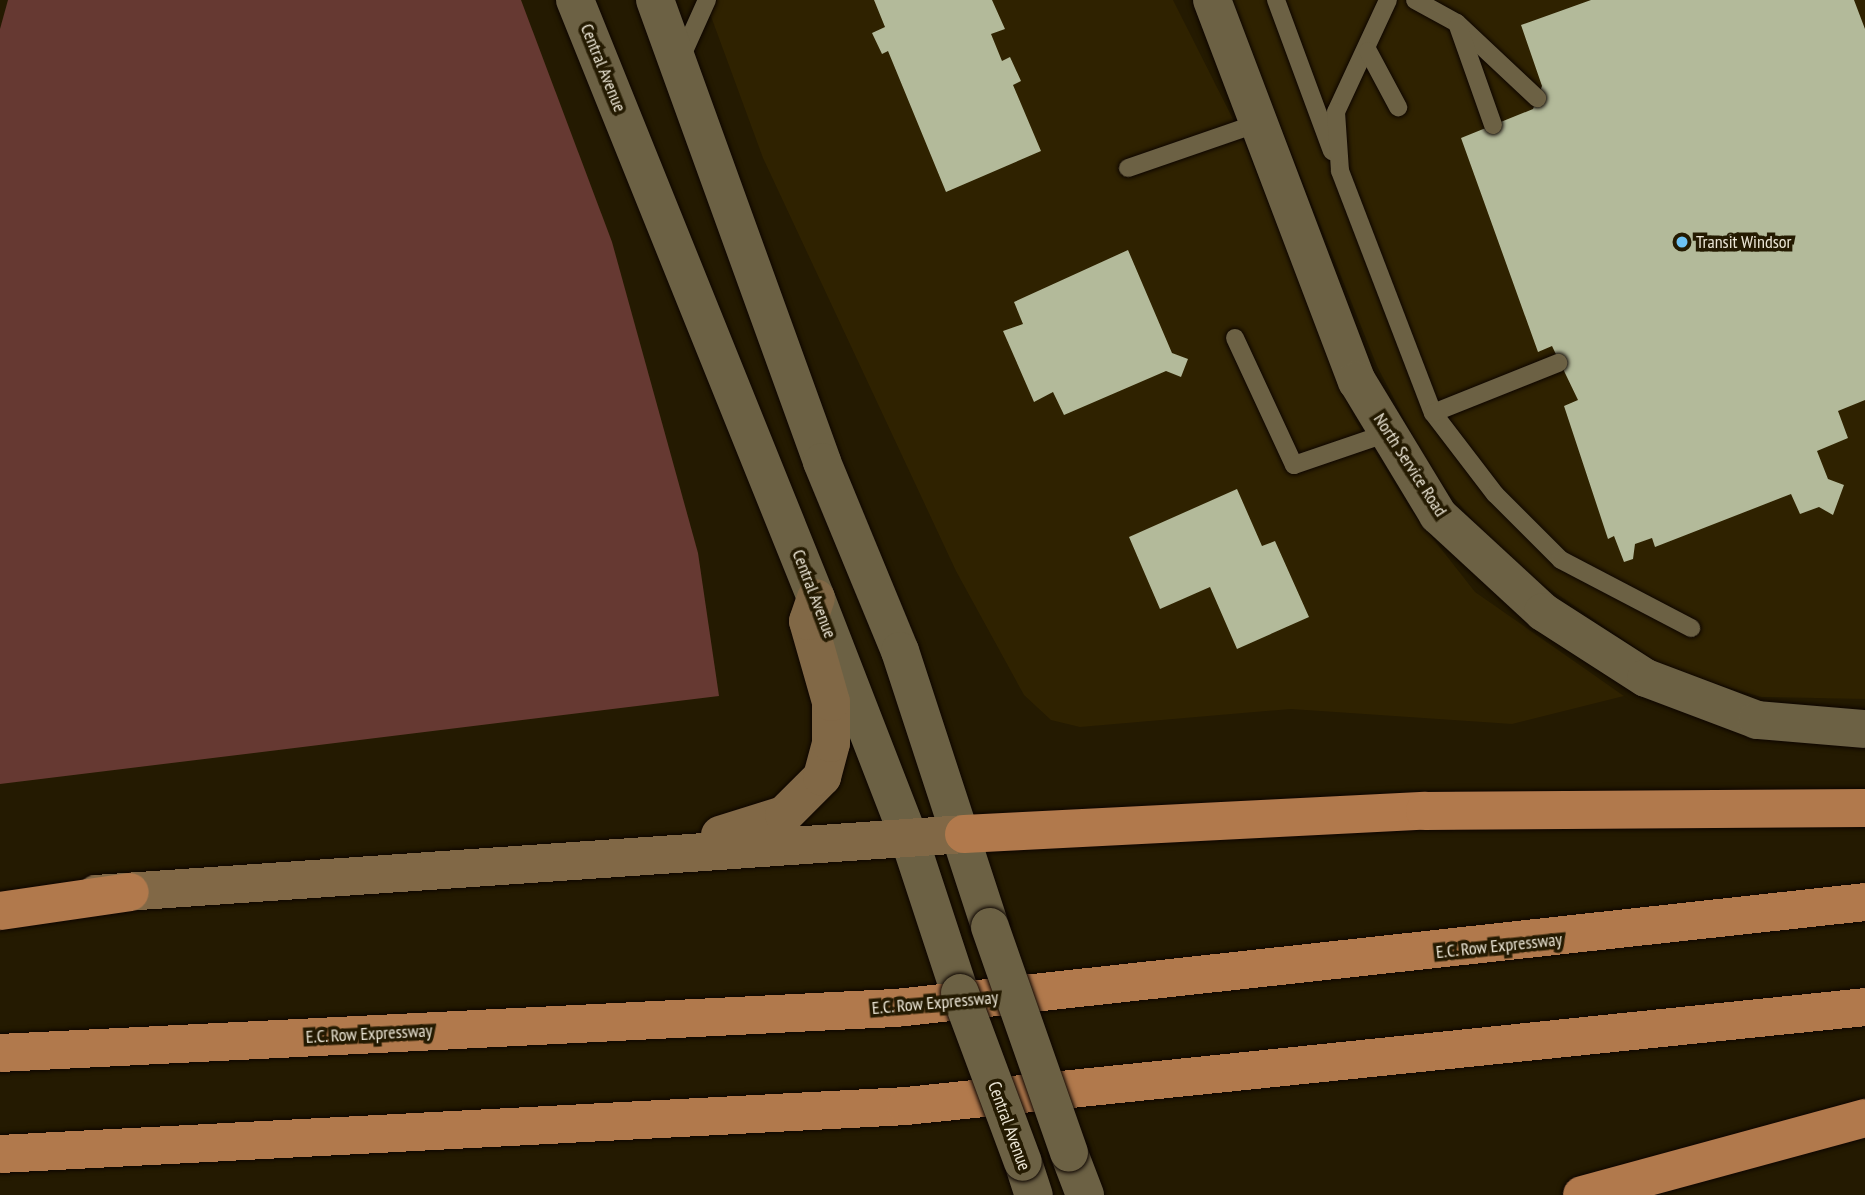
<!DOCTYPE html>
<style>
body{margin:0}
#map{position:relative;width:1865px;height:1195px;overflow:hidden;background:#241a01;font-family:"PT Sans Narrow",sans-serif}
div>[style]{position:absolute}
.built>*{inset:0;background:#2f2200}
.forest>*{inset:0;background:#663932}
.building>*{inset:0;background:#b3ba9a}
.roads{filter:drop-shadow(0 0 2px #0d0500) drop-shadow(0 0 2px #0d0500)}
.service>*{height:18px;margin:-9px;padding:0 9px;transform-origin:9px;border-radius:9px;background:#6c6144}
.tertiary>*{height:38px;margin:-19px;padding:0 19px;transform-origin:19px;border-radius:19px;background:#6c6144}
.secondary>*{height:38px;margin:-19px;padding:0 19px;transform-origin:19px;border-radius:19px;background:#816846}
.motorway>*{height:38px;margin:-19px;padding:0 19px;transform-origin:19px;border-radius:19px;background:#b1794c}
.bridges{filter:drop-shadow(0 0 2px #0d0500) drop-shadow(0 0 2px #0d0500)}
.tertiary-bridge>*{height:38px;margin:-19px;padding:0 19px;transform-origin:19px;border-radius:19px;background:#6c6144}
.dots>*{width:19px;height:19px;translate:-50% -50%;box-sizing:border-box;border:4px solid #241a01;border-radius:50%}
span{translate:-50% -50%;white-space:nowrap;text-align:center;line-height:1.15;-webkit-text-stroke:7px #241a01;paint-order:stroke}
.street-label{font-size:18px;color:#ece6d6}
.poi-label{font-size:18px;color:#ece6d6}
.left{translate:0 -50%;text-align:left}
</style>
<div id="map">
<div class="built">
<i style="clip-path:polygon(705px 0,1173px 0,1243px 139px,1353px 417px,1409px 508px,1475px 592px,1624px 696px,1512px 724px,1291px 709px,1080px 727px,1051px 720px,1024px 695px,956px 571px,763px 158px)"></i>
<i style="clip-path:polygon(1230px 0,1865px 0,1865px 699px,1761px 697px,1667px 669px,1507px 560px,1431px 471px,1377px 366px)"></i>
</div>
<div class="forest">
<i style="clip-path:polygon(8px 0,521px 0,612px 242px,698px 553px,719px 696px,0 784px,0 29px)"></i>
</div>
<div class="building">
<i style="clip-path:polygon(874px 0,992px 0,1005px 29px,991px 34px,1002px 61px,1010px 57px,1021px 81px,1013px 85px,1041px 151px,946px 192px,888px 51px,882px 54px,872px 33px,885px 27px)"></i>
<i style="clip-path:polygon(1591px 0,1854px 0,1865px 29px,1865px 400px,1838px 411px,1848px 438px,1817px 451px,1828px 479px,1844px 485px,1833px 515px,1819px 507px,1800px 514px,1791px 494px,1655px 547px,1652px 538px,1635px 544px,1633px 559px,1624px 562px,1614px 536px,1608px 539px,1564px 406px,1578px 400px,1552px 346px,1538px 352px,1461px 138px,1533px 109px,1542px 86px,1521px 25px)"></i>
<i style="clip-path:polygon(1128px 250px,1172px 353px,1188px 359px,1181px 377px,1166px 371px,1064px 415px,1053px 392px,1034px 402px,1003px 331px,1023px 324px,1014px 302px)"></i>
<i style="clip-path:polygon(1237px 489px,1262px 546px,1275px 541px,1309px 617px,1237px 649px,1210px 587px,1160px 609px,1129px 537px)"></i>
</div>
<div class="roads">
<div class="service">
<i style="left:1276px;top:0;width:161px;rotate:69.7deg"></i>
<i style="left:1388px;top:0;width:123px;rotate:114.9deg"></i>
<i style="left:1336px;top:112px;width:59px;rotate:86.1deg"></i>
<i style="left:1340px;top:171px;width:259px;rotate:69deg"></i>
<i style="left:1433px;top:413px;width:102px;rotate:52.6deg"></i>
<i style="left:1495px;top:494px;width:93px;rotate:45deg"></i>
<i style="left:1561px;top:560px;width:147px;rotate:27.6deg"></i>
<i style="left:1415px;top:0;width:48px;rotate:28.7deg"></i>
<i style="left:1457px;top:23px;width:110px;rotate:43.2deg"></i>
<i style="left:1458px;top:26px;width:105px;rotate:70.5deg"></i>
<i style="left:1368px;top:51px;width:64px;rotate:61.8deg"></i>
<i style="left:680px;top:60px;width:66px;rotate:-65.8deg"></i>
<i style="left:1128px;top:168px;width:139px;rotate:-19deg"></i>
<i style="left:1235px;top:338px;width:140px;rotate:65.1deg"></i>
<i style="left:1294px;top:465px;width:99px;rotate:-18.8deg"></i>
<i style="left:1433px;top:413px;width:135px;rotate:-21.8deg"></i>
</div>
<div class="tertiary">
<i style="left:575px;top:0;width:645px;rotate:68.05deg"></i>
<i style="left:816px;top:598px;width:257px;rotate:68.8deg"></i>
<i style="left:909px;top:838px;width:163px;rotate:71.8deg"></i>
<i style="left:655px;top:0;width:491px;rotate:70.1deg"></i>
<i style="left:822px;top:462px;width:204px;rotate:67.6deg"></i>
<i style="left:900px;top:651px;width:290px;rotate:71.9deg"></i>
<i style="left:1212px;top:0;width:408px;rotate:69.2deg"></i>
<i style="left:1357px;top:381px;width:157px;rotate:58.8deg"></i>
<i style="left:1438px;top:515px;width:143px;rotate:42.7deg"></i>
<i style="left:1543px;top:612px;width:122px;rotate:32.7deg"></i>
<i style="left:1646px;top:678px;width:119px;rotate:20.7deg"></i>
<i style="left:1757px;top:720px;width:108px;rotate:4.8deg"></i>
<i style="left:1069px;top:1153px;width:45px;rotate:69.1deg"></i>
<i style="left:1023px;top:1162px;width:35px;rotate:72deg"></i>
</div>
<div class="secondary">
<i style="left:720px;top:835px;width:67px;rotate:-17.4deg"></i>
<i style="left:784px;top:815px;width:54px;rotate:-45deg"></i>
<i style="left:822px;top:777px;width:35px;rotate:-75deg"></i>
<i style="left:831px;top:743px;width:41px;rotate:-90deg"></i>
<i style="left:831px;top:702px;width:84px;rotate:-105.9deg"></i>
<i style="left:808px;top:621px;width:24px;rotate:-71deg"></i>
<i style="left:96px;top:894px;width:870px;rotate:-3.95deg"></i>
</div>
<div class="motorway">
<i style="left:964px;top:834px;width:462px;rotate:-2.9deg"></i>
<i style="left:1425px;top:811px;width:440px;rotate:-0.4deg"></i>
<i style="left:0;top:911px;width:131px;rotate:-8.3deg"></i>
<i style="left:0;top:1053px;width:897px;rotate:-2.88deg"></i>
<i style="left:896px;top:1008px;width:975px;rotate:-6.24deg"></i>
<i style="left:0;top:1154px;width:907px;rotate:-3.03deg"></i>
<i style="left:906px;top:1106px;width:964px;rotate:-5.89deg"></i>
<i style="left:1582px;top:1195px;width:293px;rotate:-15.2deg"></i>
</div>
</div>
<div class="bridges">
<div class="tertiary-bridge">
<i style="left:990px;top:927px;width:239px;rotate:70.7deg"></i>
<i style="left:960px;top:993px;width:180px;rotate:69.6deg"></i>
</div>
</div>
<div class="dots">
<i style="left:1682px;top:242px;background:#6dc2f3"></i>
</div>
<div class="street-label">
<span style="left:603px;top:68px;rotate:68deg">Central Avenue</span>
<span style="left:1410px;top:465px;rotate:57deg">North Service Road</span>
<span style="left:814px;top:594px;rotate:69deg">Central Avenue</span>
<span style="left:1499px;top:946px;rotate:-6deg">E.C. Row Expressway</span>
<span style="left:935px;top:1003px;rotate:-5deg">E.C. Row Expressway</span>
<span style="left:369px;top:1034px;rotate:-3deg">E.C. Row Expressway</span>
<span style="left:1009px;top:1126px;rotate:70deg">Central Avenue</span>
</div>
<div class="poi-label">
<span class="left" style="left:1696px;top:242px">Transit Windsor</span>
</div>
</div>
